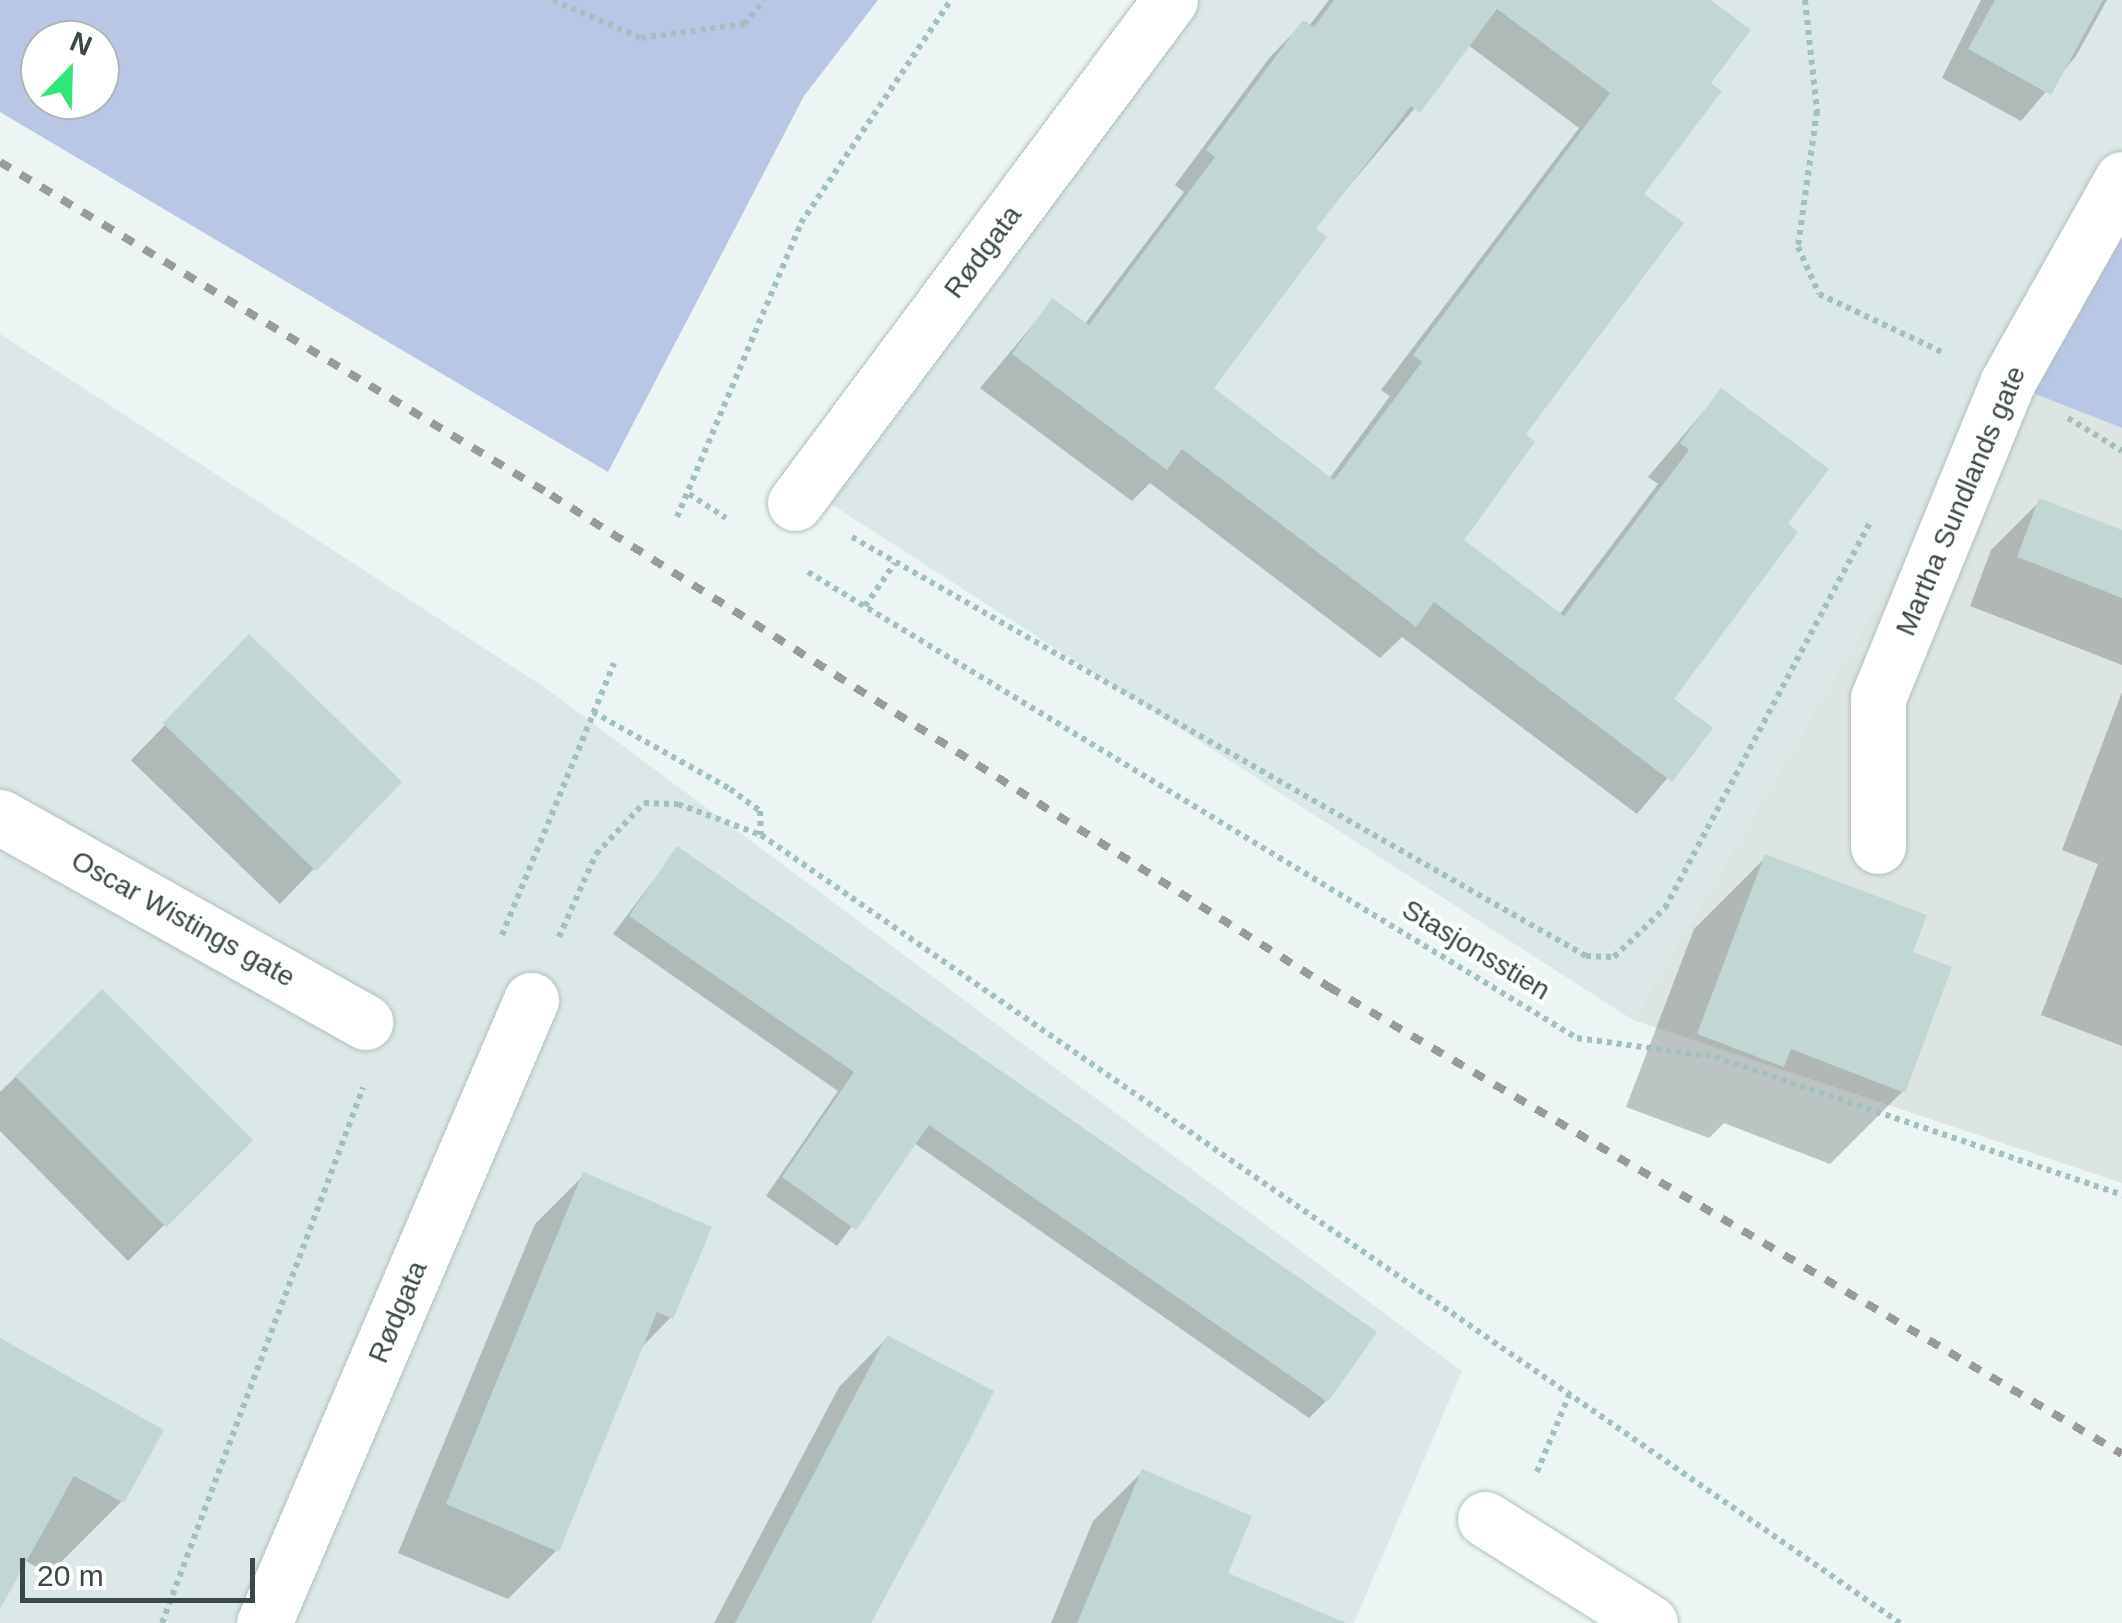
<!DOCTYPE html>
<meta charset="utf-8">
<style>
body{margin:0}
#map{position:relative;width:2122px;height:1623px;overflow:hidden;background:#ecf5f4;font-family:Helvetica,sans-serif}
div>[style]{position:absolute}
.residential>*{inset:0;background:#dbe8e7}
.industrial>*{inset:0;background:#dde5e3}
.green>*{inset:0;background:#b9c7e5}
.shadow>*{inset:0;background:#0003;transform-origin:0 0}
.building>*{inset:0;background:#c2d6d3;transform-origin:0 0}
.path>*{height:6px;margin-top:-3px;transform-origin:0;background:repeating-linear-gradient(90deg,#a2c0bd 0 5px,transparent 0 10px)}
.roads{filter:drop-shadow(0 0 2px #afc0be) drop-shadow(0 0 2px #afc0be)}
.street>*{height:55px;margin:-27.5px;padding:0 27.5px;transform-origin:27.5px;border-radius:27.5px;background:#fff}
.rail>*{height:8px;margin-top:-4px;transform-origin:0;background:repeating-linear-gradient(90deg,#9a9a9a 0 12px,transparent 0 24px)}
span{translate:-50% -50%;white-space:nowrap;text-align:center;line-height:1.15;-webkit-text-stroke:8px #fff;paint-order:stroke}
.street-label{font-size:28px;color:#3a4947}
.north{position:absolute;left:20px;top:20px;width:100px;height:100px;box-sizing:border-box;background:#fff;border:2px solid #b0b6b5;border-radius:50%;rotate:23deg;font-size:28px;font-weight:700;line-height:40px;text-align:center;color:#3a4947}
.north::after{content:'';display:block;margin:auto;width:35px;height:45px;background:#2fe977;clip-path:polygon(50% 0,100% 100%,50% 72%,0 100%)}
.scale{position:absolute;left:20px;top:1558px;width:235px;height:45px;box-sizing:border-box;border:5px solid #3a4947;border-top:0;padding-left:12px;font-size:30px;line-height:35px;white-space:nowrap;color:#3a4947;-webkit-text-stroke:8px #fff;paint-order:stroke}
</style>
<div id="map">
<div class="residential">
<i style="clip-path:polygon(1172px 0,2122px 0,2122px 201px,2007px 383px,1633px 1020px,806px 488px)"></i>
<i style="clip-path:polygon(0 334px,547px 689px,1462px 1371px,1354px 1623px,0 1623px)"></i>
</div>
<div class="industrial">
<i style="clip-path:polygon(2007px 383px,2122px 428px,2122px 1183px,1633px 1020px)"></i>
</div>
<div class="green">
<i style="clip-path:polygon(evenodd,0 0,878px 0,804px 96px,608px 472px,0 112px,0 0,100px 40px,100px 100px,40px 100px,40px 40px,100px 40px)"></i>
<i style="clip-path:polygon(2122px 201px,2122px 428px,2007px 383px)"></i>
</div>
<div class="shadow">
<i style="clip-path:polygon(evenodd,1329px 0,1707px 0,1708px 84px,1641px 194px,1523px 434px,1460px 541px,1559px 615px,1658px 484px,1648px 477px,1721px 391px,1670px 699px,1709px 729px,1637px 814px,1402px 637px,1380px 658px,1150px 483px,1132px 501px,980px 388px,1053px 301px,1084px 325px,1184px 192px,1175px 185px,1270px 57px,1303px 23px,1308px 27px,1329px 0,1468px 45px,1579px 128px,1381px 390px,1390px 396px,1329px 479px,1210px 389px,1313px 229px,1468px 45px)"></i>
<i style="clip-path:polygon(1981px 0,2107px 0,2076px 56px,2021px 121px,1942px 78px)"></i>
<i style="clip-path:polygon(2040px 501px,2122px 533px,2122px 665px,1970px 606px,1991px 550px)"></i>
<i style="left:249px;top:638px;width:207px;height:170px;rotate:44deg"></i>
<i style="clip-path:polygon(2122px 692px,2122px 1046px,2041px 1015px,2098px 864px,2062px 850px)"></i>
<i style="clip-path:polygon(677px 849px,1326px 1401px,1309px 1418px,914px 1143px,837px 1246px,766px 1196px,838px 1091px,613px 934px)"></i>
<i style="clip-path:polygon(1766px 857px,1910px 954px,1903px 1091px,1830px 1164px,1724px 1123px,1709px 1138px,1626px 1107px,1694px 929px)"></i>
<i style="clip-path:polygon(102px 993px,248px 1141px,128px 1261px,0 1131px,0 1092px)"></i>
<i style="clip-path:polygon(584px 1175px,671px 1317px,639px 1350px,557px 1550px,508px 1599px,398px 1553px,535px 1224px)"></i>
<i style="clip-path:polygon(887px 1338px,871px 1623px,714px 1623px,839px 1387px)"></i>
<i style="clip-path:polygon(0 1341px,122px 1501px,49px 1574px,24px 1560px,0 1600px)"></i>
<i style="clip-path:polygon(1142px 1472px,1206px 1623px,1051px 1623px,1093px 1521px)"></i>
</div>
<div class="building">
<i style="clip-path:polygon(evenodd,1334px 0,1711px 0,1751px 30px,1711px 83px,1722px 91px,1644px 194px,1684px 223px,1526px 434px,1535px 442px,1464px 540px,1564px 616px,1689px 450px,1680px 443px,1721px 388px,1829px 469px,1788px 523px,1798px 532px,1674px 699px,1713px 728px,1672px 782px,1434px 602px,1416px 627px,1182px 449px,1167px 470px,1012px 354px,1052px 298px,1089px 325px,1215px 157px,1206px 150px,1303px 20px,1314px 27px,1334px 0,1497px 9px,1610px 93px,1413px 355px,1422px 362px,1334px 480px,1214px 388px,1327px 237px,1316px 229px,1411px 106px,1420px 113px,1497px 9px)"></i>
<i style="clip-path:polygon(1995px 0,2103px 0,2051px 95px,1968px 49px)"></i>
<i style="clip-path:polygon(2039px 498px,2122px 530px,2122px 598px,2017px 557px)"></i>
<i style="left:249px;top:634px;width:213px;height:124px;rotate:44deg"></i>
<i style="clip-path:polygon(677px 846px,1377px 1332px,1328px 1402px,929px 1125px,856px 1230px,782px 1177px,854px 1072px,629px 916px)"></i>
<i style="clip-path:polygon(1765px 854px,1927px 915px,1913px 952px,1952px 967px,1905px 1093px,1791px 1049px,1784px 1067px,1697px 1034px)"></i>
<i style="left:102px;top:989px;width:214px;height:123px;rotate:45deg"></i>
<i style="clip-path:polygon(583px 1172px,712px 1227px,673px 1319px,657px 1312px,559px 1552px,446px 1504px)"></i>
<i style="clip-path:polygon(887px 1335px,994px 1391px,966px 1447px,871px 1623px,735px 1623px)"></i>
<i style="clip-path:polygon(0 1338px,164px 1430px,124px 1503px,74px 1476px,0 1609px)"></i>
<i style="clip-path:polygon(1142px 1469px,1252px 1516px,1228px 1573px,1346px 1623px,1077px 1623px)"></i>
</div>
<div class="path">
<i style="left:553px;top:0;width:96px;rotate:23.4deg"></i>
<i style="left:641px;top:38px;width:104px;rotate:-7.7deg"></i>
<i style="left:744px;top:24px;width:31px;rotate:-50deg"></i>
<i style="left:1805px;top:0;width:112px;rotate:83.8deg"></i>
<i style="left:1817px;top:111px;width:137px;rotate:98deg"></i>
<i style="left:1798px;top:247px;width:51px;rotate:65.9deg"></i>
<i style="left:1819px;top:294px;width:140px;rotate:25.3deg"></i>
<i style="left:2068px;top:418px;width:63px;rotate:31.4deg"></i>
<i style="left:689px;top:494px;width:44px;rotate:33deg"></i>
<i style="left:677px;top:517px;width:319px;rotate:-67.1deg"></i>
<i style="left:801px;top:223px;width:269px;rotate:-56.1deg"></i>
<i style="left:852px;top:537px;width:845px;rotate:29.72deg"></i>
<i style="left:1586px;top:956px;width:28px;rotate:2deg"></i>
<i style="left:1614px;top:957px;width:71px;rotate:-43.9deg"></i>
<i style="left:1665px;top:908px;width:438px;rotate:-62deg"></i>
<i style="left:808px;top:572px;width:899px;rotate:31.22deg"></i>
<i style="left:1577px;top:1038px;width:139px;rotate:7.8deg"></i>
<i style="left:1715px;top:1057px;width:430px;rotate:18.7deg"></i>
<i style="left:865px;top:606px;width:52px;rotate:-55.1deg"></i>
<i style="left:593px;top:712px;width:157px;rotate:29.3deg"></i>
<i style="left:730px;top:789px;width:37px;rotate:36deg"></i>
<i style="left:760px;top:811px;width:24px;rotate:88deg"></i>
<i style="left:502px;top:935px;width:294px;rotate:-67.6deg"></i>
<i style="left:559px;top:937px;width:91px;rotate:-66deg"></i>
<i style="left:596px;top:854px;width:70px;rotate:-46.7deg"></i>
<i style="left:644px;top:803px;width:34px;rotate:2deg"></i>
<i style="left:678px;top:804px;width:89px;rotate:20.5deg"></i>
<i style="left:761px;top:835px;width:1385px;rotate:34.68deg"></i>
<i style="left:1537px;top:1472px;width:83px;rotate:-67.4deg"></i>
<i style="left:162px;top:1623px;width:572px;rotate:-69.41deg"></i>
</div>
<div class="roads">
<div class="street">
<i style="left:795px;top:503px;width:627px;rotate:-53.29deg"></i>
<i style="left:0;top:817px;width:419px;rotate:29.3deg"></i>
<i style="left:1878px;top:846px;width:148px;rotate:-90deg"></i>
<i style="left:1878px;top:698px;width:340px;rotate:-67.7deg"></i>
<i style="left:2007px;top:383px;width:234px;rotate:-60.6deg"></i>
<i style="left:1485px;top:1519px;width:195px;rotate:32.2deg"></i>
<i style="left:264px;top:1623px;width:678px;rotate:-66.8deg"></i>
</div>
</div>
<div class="rail">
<i style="left:0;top:162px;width:644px;rotate:31.15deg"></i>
<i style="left:551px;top:495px;width:921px;rotate:32.31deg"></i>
<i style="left:1329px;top:987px;width:920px;rotate:30.49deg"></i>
</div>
<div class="street-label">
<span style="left:983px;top:252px;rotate:-53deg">Rødgata</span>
<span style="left:1961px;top:501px;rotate:-67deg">Martha Sundlands gate</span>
<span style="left:183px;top:919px;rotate:29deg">Oscar Wistings gate</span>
<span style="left:1476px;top:950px;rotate:31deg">Stasjonsstien</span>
<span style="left:398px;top:1312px;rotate:-67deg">Rødgata</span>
</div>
<div class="north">N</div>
<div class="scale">20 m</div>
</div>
